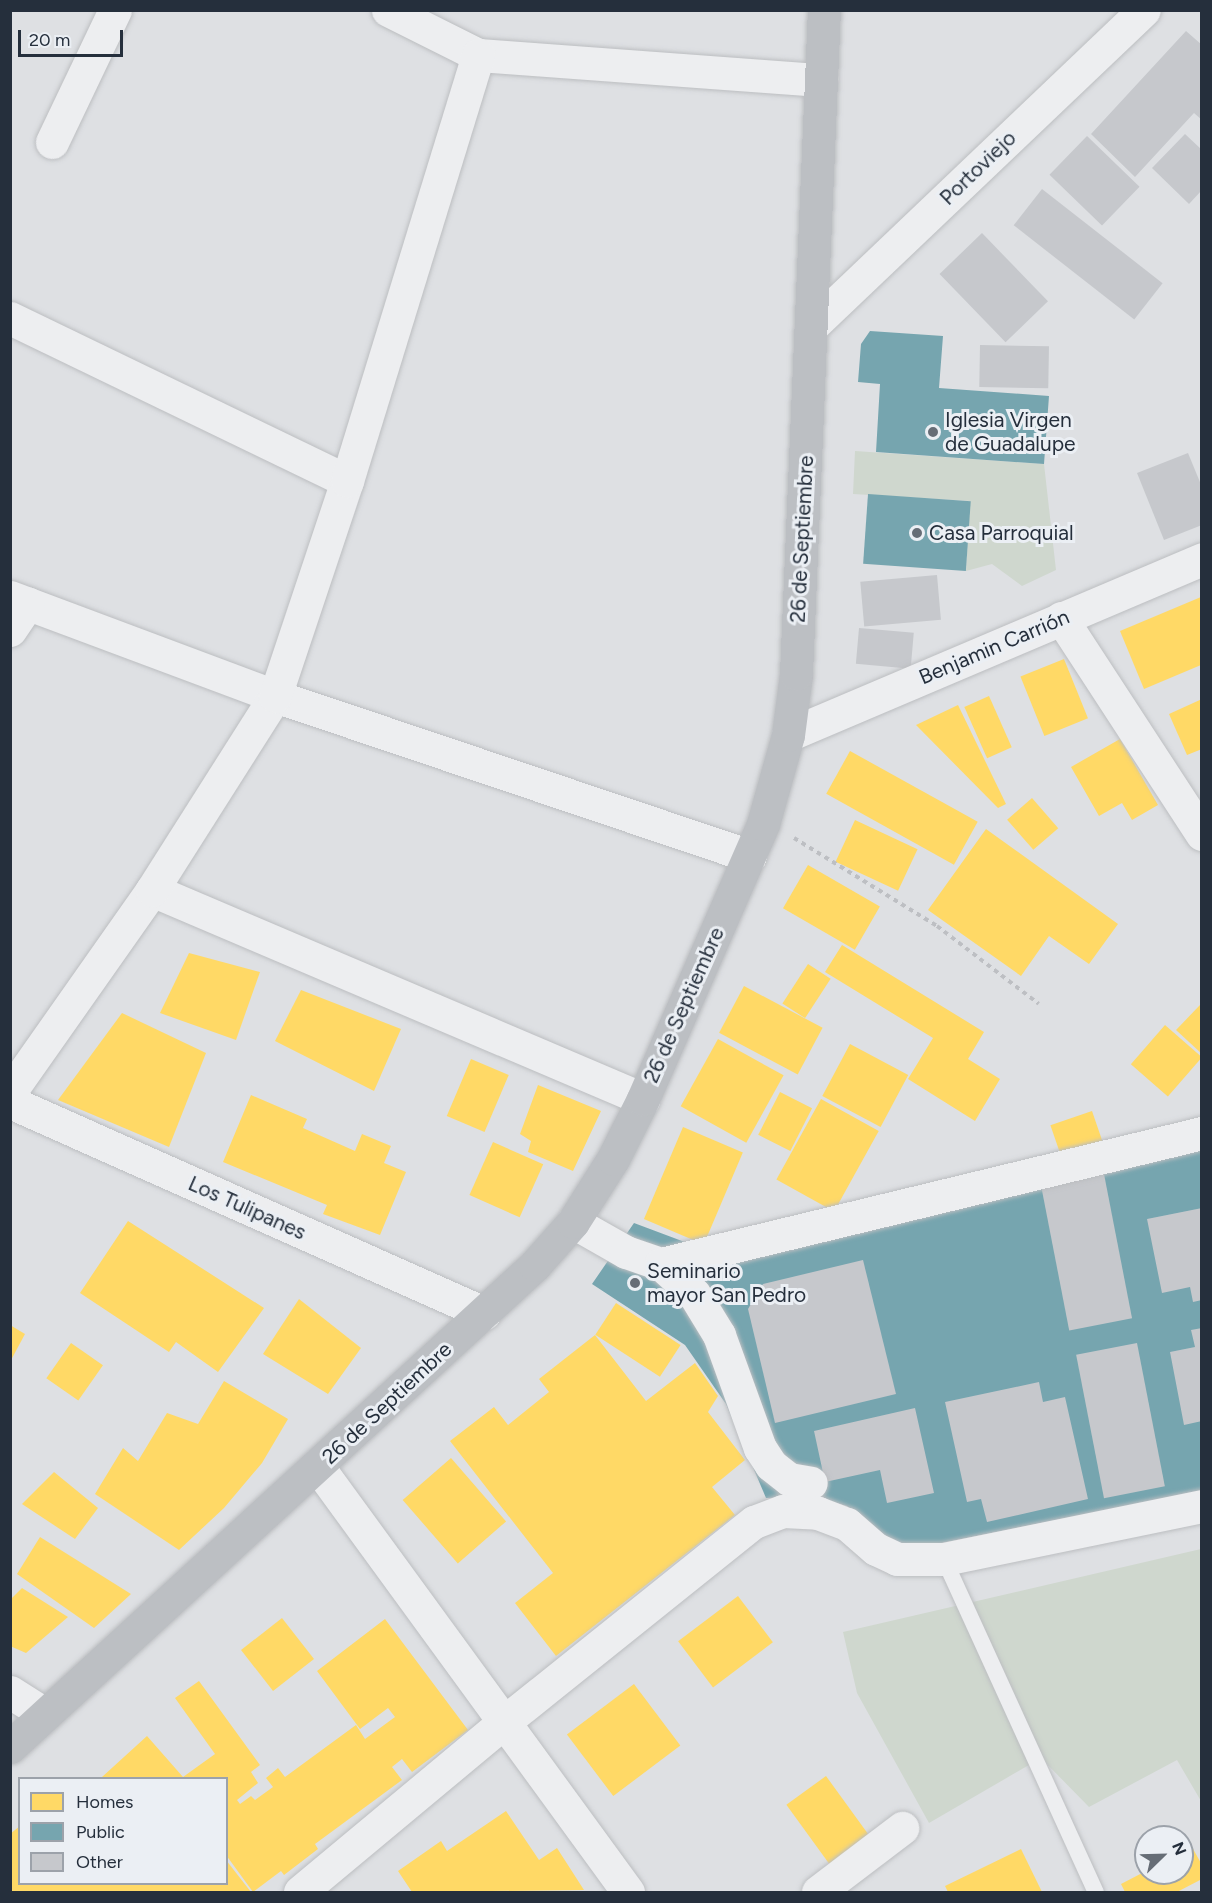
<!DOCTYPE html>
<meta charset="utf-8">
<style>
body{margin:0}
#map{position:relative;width:1212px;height:1903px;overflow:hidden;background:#dee0e3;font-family:Figtree,sans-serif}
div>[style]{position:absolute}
.green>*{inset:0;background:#cfd7ce}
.homes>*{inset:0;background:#ffd966;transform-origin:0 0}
.public>*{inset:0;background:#76a5af;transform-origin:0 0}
.building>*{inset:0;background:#c6c8cc;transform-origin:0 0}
.path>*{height:4px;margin-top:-2px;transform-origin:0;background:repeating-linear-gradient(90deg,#bdbfc3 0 4.5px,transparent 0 9px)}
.roads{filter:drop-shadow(0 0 2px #bcbec1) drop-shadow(0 0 2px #bcbec1)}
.lane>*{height:16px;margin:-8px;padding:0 8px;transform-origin:8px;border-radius:8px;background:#edeef0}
.street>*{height:33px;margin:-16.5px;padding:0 16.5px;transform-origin:16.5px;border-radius:16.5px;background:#edeef0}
.secondary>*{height:33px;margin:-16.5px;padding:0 16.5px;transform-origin:16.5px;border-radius:16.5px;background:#bcbfc3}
.dots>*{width:16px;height:16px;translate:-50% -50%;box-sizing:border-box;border:3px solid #ebeff4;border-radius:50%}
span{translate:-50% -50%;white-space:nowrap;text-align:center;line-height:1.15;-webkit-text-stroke:6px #ebeff4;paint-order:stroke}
.street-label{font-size:21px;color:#252f3c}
.poi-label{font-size:21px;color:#252f3c}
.left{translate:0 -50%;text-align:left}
.frame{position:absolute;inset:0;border:12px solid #252f3c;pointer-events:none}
.legend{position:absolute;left:18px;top:1777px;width:210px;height:108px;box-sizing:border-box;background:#ebeff4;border:2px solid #9ca2aa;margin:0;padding:8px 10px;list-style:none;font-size:18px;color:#252f3c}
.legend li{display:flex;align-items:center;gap:12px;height:30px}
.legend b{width:30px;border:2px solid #9ca2aa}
.north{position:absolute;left:1134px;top:1825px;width:60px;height:60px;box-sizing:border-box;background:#ebeff4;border:2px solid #9ca2aa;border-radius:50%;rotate:67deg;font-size:16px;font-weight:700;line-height:24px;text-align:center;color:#252f3c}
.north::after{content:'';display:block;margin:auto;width:21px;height:27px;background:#666d76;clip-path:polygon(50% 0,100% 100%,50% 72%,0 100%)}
.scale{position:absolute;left:18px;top:30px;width:105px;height:27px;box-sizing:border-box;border:3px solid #252f3c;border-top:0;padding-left:8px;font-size:18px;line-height:21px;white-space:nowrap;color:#252f3c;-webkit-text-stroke:4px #ebeff4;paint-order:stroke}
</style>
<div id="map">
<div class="green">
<i style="clip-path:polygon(855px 451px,1044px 464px,1056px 570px,1022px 586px,992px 564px,966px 571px,970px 501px,853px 494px)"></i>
<i style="clip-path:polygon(1201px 1549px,1201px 1801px,1177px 1760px,1089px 1807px,1041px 1758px,929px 1823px,857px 1693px,843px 1632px)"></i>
</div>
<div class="homes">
<i style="clip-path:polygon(1201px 597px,1201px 665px,1144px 689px,1120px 631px)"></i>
<i style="left:1064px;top:659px;width:64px;height:47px;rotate:68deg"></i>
<i style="left:989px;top:696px;width:56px;height:27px;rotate:66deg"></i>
<i style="clip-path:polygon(1202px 699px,1202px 749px,1187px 755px,1169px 714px)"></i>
<i style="clip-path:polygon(958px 705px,1006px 804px,998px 808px,916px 725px)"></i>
<i style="clip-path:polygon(1120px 739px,1158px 805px,1132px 820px,1122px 803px,1099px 816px,1071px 767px)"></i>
<i style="left:850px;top:751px;width:146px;height:49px;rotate:29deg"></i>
<i style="left:1032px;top:798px;width:40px;height:33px;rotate:49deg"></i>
<i style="left:855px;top:820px;width:69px;height:46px;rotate:25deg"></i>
<i style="clip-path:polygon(986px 829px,1118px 924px,1089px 964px,1049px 936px,1021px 976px,928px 910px)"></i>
<i style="left:808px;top:865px;width:83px;height:50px;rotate:30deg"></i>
<i style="clip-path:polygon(842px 945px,984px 1032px,968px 1059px,1000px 1079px,975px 1121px,908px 1079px,933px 1038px,825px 972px)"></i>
<i style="clip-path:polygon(189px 953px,260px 972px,236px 1040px,160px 1013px)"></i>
<i style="left:808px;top:964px;width:27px;height:47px;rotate:33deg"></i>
<i style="left:744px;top:986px;width:89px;height:53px;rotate:28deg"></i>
<i style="clip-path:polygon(301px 990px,401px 1029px,374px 1091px,275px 1041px)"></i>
<i style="clip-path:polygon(1200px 1005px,1202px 1006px,1202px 1054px,1176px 1030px)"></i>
<i style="clip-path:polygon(122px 1013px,206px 1053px,169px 1147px,58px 1100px)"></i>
<i style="left:1165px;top:1025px;width:49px;height:52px;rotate:41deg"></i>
<i style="left:718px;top:1039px;width:75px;height:77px;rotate:29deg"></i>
<i style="left:850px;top:1044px;width:66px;height:59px;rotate:28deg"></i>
<i style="left:471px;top:1059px;width:41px;height:62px;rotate:23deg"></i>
<i style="clip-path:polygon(538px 1085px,601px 1111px,573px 1171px,528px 1152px,531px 1141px,520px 1134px)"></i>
<i style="left:780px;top:1092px;width:36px;height:48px;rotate:27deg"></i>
<i style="clip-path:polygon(251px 1095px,307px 1119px,303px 1128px,355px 1151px,362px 1134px,391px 1146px,384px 1163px,406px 1172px,380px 1235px,323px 1214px,327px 1205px,223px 1162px)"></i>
<i style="left:821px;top:1099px;width:66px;height:92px;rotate:29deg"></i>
<i style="left:1092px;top:1111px;width:36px;height:44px;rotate:71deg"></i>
<i style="left:683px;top:1127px;width:65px;height:100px;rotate:23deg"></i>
<i style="left:493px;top:1142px;width:55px;height:58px;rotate:24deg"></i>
<i style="clip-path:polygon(128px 1221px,264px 1308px,218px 1372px,176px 1342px,169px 1352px,80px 1293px)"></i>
<i style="clip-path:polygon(299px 1299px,361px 1348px,328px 1394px,263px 1354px)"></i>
<i style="left:616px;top:1303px;width:77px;height:38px;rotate:33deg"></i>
<i style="clip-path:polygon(10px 1325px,25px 1334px,10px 1362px)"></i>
<i style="clip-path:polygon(595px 1335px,646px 1401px,695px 1363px,718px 1396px,708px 1412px,745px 1460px,712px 1487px,735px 1515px,556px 1656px,515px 1603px,553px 1573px,450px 1441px,494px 1407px,508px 1425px,549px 1392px,539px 1379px)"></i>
<i style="left:71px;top:1343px;width:39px;height:43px;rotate:35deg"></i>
<i style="clip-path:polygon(224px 1381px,288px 1419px,262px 1463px,224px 1508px,179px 1550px,95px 1494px,123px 1448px,138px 1461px,167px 1413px,198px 1424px)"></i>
<i style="left:451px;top:1458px;width:84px;height:64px;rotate:49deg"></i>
<i style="clip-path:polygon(54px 1472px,98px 1508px,75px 1539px,22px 1504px)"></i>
<i style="clip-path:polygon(40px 1537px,131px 1594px,94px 1628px,17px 1574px)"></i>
<i style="clip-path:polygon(22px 1588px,68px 1617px,26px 1653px,10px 1646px,10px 1600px)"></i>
<i style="left:738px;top:1596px;width:58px;height:75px;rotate:53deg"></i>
<i style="left:282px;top:1618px;width:52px;height:52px;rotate:52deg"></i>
<i style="clip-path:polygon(385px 1619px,468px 1730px,412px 1772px,402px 1759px,392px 1767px,402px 1780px,315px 1844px,318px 1849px,284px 1875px,281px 1871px,253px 1892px,226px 1855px,226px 1778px,102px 1777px,147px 1736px,183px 1777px,215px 1754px,175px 1698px,199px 1681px,260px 1765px,251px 1772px,258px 1783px,237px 1800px,240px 1804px,251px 1796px,255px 1800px,273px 1787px,266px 1778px,278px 1768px,285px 1777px,356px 1725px,365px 1739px,395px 1717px,388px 1708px,360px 1729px,317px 1671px)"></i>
<i style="left:634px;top:1684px;width:77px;height:84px;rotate:53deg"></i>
<i style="left:826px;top:1776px;width:83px;height:49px;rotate:54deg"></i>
<i style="clip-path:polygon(506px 1811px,539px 1860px,557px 1848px,584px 1890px,412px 1892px,398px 1871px,441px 1841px,447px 1851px)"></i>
<i style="clip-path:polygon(20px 1826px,20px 1884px,226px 1884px,226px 1860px,251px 1892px,10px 1892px,10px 1834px)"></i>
<i style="clip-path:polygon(1192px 1847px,1202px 1865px,1202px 1879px,1177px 1892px,1125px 1892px,1121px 1884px,1146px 1871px,1182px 1873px,1182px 1852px)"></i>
<i style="clip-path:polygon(1021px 1849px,1042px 1892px,948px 1892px,945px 1886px)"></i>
</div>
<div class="public">
<i style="clip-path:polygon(870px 331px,943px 336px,939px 388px,1049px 396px,1044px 464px,876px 452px,880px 384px,858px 382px,861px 344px)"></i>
<i style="left:868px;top:494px;width:103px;height:70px;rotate:4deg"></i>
<i style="clip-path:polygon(1202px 1130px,1202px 1491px,891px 1553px,873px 1528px,847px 1506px,815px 1497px,766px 1498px,726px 1404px,685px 1345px,592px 1284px,634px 1223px,690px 1244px)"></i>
</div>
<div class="building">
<i style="clip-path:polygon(1186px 31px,1202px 45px,1202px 120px,1194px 113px,1135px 177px,1091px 134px)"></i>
<i style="clip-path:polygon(1185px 134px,1202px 150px,1202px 190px,1189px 204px,1152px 168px)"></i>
<i style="left:1087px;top:136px;width:73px;height:54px;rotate:44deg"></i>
<i style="left:1042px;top:189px;width:153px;height:46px;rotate:38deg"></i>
<i style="left:982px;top:233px;width:95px;height:59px;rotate:46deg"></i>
<i style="left:980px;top:345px;width:69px;height:42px;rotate:1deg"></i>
<i style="clip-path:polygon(1188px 453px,1202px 487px,1202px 525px,1164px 540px,1137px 473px)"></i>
<i style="left:937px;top:575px;width:45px;height:77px;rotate:85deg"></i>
<i style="left:859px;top:628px;width:55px;height:36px;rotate:5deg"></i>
<i style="left:1104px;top:1174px;width:147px;height:64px;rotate:79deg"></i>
<i style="clip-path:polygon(1202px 1208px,1202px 1300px,1193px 1302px,1190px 1287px,1162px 1293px,1147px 1219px)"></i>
<i style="clip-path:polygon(863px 1260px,896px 1394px,775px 1423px,748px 1309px,763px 1284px)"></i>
<i style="clip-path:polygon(1202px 1328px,1202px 1421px,1184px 1425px,1170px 1352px,1195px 1347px,1191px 1330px)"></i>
<i style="left:1137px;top:1343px;width:146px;height:62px;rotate:79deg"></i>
<i style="clip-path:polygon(1039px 1382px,1043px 1402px,1065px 1397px,1088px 1499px,987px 1522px,981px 1499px,967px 1502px,945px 1402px)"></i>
<i style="clip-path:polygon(915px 1408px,934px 1493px,887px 1503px,880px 1470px,825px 1482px,814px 1431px)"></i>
</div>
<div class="path">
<i style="left:794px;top:838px;width:168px;rotate:31.6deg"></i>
<i style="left:937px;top:926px;width:128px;rotate:37.4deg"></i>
</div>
<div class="roads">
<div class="lane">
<i style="left:944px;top:1559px;width:366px;rotate:65.5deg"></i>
</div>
<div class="street">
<i style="left:388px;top:10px;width:101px;rotate:26.6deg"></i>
<i style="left:478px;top:55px;width:344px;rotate:4.2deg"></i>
<i style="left:52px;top:142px;width:146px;rotate:-64.5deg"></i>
<i style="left:10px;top:318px;width:374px;rotate:25.8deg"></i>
<i style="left:812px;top:326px;width:458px;rotate:-43.6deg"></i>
<i style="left:10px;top:597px;width:283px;rotate:20.5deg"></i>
<i style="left:275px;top:696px;width:501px;rotate:18.62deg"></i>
<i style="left:1061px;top:618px;width:258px;rotate:56.9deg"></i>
<i style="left:10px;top:630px;width:32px;rotate:-56deg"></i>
<i style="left:788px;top:735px;width:450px;rotate:-23deg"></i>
<i style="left:152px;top:890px;width:534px;rotate:23.06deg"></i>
<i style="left:10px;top:1092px;width:247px;rotate:-54.9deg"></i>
<i style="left:152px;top:890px;width:230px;rotate:-57.6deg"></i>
<i style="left:275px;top:696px;width:227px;rotate:-71.5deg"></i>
<i style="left:347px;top:481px;width:446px;rotate:-72.9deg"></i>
<i style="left:10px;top:1102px;width:519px;rotate:24deg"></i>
<i style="left:573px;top:1222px;width:61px;rotate:29.5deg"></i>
<i style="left:626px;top:1252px;width:37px;rotate:19deg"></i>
<i style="left:661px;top:1264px;width:45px;rotate:42.3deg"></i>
<i style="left:694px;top:1294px;width:48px;rotate:58.6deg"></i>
<i style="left:719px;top:1335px;width:120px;rotate:70.1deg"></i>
<i style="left:760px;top:1448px;width:20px;rotate:57deg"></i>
<i style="left:771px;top:1465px;width:23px;rotate:38deg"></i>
<i style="left:789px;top:1479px;width:22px;rotate:10deg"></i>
<i style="left:661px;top:1264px;width:557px;rotate:-13.61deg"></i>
<i style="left:318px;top:1467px;width:526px;rotate:53.89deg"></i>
<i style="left:10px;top:1692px;width:41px;rotate:32.2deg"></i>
<i style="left:300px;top:1892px;width:266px;rotate:-39.8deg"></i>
<i style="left:504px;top:1722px;width:320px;rotate:-38.7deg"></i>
<i style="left:754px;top:1522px;width:31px;rotate:-21deg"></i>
<i style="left:783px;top:1511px;width:35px;rotate:3deg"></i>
<i style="left:818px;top:1513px;width:31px;rotate:21deg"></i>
<i style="left:847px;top:1524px;width:38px;rotate:41deg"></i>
<i style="left:876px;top:1549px;width:23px;rotate:25deg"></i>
<i style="left:897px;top:1559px;width:47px"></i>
<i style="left:944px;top:1559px;width:263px;rotate:-11.6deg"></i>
<i style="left:818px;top:1892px;width:106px;rotate:-37.3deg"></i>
</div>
<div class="secondary">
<i style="left:10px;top:1747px;width:713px;rotate:-42.55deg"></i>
<i style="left:535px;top:1265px;width:57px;rotate:-48.5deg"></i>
<i style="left:573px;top:1222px;width:75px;rotate:-57.6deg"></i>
<i style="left:613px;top:1159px;width:67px;rotate:-63.4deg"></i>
<i style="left:643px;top:1099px;width:300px;rotate:-66.4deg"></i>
<i style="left:763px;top:824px;width:92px;rotate:-74.3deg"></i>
<i style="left:788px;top:735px;width:62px;rotate:-82.5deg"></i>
<i style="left:796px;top:674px;width:665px;rotate:-87.59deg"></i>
</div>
</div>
<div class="dots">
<i style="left:933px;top:432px;background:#666d76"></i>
<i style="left:917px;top:533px;background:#666d76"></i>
<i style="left:635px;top:1283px;background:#666d76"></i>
</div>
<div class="street-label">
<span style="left:978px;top:168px;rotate:-44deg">Portoviejo</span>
<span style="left:802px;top:539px;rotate:-87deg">26 de Septiembre</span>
<span style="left:994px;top:647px;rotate:-23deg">Benjamin Carrión</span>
<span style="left:684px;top:1005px;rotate:-66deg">26 de Septiembre</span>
<span style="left:247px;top:1208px;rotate:24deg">Los Tulipanes</span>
<span style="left:387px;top:1403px;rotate:-43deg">26 de Septiembre</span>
</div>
<div class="poi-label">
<span class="left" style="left:945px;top:432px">Iglesia Virgen<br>de Guadalupe</span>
<span class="left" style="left:929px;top:533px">Casa Parroquial</span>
<span class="left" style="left:647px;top:1283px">Seminario<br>mayor San Pedro</span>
</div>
<div class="frame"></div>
<ul class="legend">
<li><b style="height:16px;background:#ffd966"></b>Homes</li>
<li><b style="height:16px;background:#76a5af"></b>Public</li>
<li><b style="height:16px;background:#c6c8cc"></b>Other</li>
</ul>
<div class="north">N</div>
<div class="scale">20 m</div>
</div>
